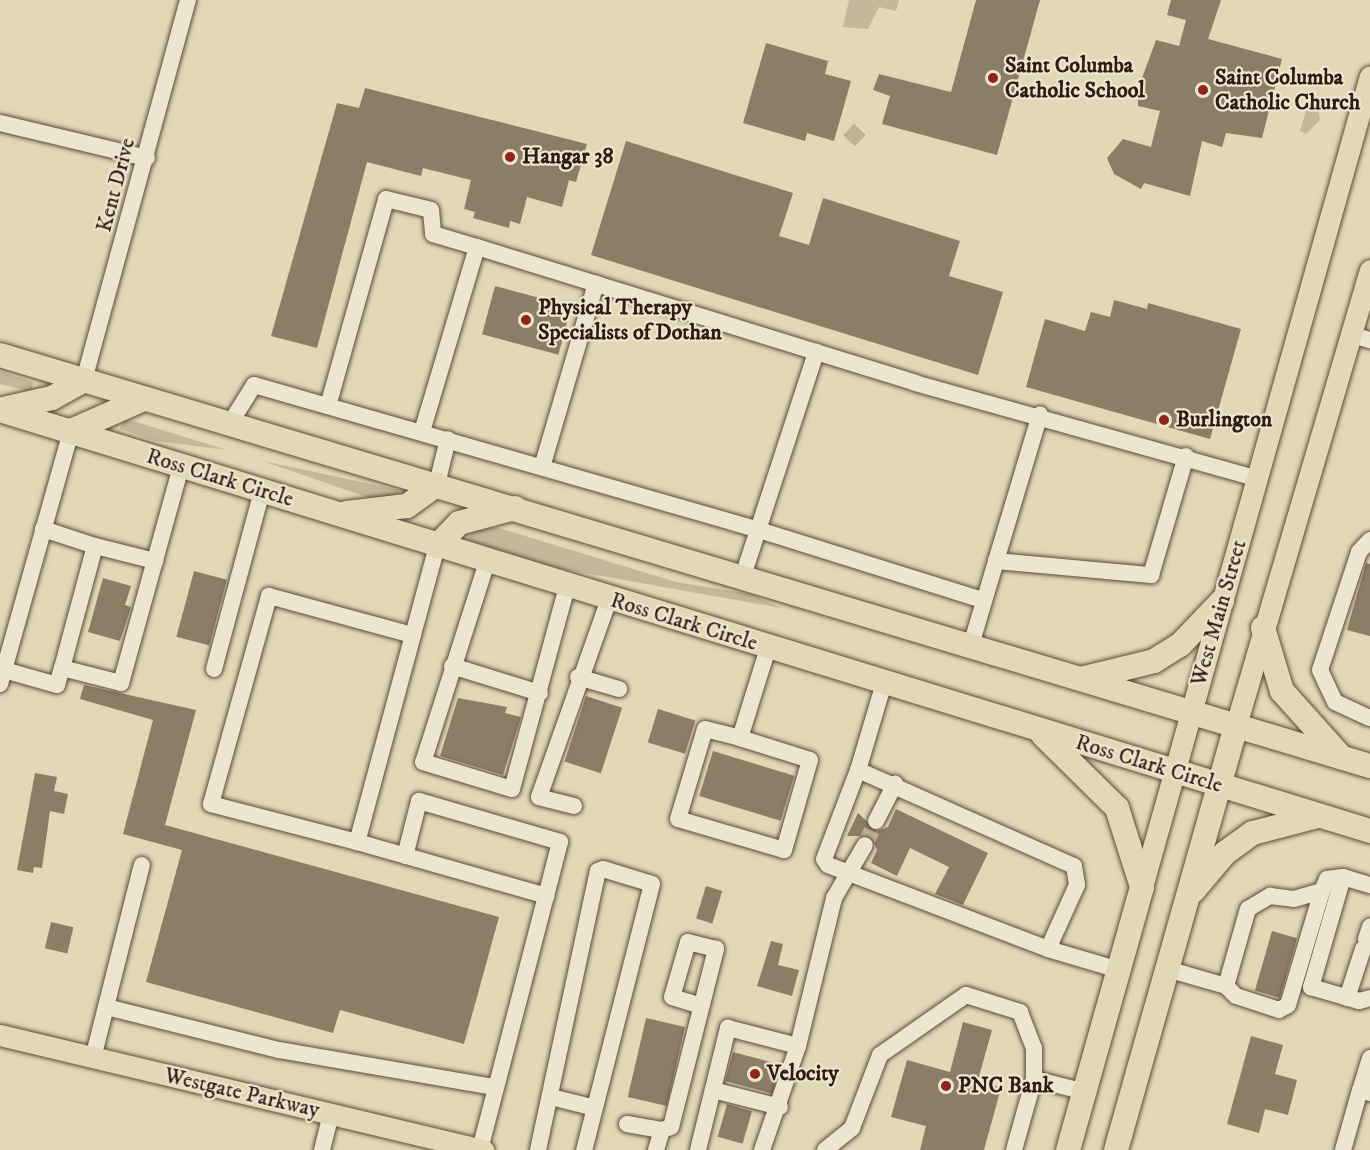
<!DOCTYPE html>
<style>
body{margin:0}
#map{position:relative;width:1370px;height:1150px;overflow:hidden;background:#e1d8b6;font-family:"IM FELL DW Pica",serif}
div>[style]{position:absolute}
.green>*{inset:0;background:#c3b89a}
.building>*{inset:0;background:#8c7d66;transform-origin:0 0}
.minor-tunnel>*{height:16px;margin-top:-8px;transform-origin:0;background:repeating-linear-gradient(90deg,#beb295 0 16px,transparent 0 24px)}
.roads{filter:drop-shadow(0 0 2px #5c4a3a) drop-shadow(0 0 2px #5c4a3a)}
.minor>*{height:16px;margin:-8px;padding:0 8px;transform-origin:8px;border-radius:8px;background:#ece6d0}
.major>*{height:21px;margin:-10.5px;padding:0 10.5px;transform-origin:10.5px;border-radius:10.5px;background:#e1d8b6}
.highway>*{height:24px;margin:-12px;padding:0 12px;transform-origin:12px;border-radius:12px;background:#e1d8b6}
.dots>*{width:16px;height:16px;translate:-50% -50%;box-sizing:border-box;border:3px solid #ece6d0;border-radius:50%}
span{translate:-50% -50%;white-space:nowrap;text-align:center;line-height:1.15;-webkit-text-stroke:4.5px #ece6d0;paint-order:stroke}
.poi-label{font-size:22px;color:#301b10;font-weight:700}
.left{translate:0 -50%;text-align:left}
.street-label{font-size:22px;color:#301b10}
</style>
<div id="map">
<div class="green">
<i style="clip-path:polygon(849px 0,899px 0,896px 11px,879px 7px,868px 29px,843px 27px)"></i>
<i style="clip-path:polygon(1309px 101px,1317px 105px,1320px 120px,1306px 134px,1300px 131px)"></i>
<i style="clip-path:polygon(0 371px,33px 382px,32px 392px,0 384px)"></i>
<i style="clip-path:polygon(123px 420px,133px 421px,227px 450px,155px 441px,120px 429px)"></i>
<i style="clip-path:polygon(263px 461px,399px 490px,399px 499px,372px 499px)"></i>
<i style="clip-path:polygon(474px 528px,499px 528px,676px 582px,750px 594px,781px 608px,557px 568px,467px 540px)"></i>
</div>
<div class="building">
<i style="clip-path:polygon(976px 0,1040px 0,997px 155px,882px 124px,890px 96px,873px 90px,879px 74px,951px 92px)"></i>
<i style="clip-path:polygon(1171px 0,1221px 0,1208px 39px,1282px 59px,1262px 138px,1226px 133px,1222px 147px,1202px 141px,1190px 196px,1144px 183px,1141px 189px,1114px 174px,1107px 158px,1123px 139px,1151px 147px,1160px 111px,1138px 106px,1138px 89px,1156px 40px,1179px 46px,1186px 20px,1167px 15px)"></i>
<i style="clip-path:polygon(766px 43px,828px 61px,825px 74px,851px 81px,834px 141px,807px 133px,805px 141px,743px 123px)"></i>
<i style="clip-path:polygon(365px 88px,587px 144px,576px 182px,569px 180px,562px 207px,527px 197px,520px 224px,510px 221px,509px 228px,473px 218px,475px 212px,464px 209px,471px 180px,423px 168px,421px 176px,367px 162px,317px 348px,271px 336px,337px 103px,359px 108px)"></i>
<i style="clip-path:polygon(626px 141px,793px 193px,779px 236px,809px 245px,823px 198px,960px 241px,949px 276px,1003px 292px,978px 375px,591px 255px)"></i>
<i style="left:495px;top:286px;width:79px;height:50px;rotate:15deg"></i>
<i style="clip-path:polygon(1114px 300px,1147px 309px,1148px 303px,1241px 329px,1210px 439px,1026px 387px,1045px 319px,1085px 331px,1091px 312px,1110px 317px)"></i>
<i style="clip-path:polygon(1366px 563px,1370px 564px,1370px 636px,1347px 630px)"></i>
<i style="left:194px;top:571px;width:34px;height:68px;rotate:15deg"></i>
<i style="clip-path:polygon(103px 578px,131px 586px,125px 605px,131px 607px,120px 641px,88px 632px)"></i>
<i style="clip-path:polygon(84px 685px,196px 710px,165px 825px,499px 917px,464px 1044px,340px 1010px,333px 1033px,146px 982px,182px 850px,123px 834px,153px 720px,80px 699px)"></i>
<i style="left:586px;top:696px;width:38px;height:69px;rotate:18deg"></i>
<i style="clip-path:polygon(458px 698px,507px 707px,505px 713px,521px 717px,503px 775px,440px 756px)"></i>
<i style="left:658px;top:709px;width:39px;height:35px;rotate:17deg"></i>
<i style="left:713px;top:751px;width:85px;height:47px;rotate:17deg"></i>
<i style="clip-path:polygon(35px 773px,57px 777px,54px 791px,68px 794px,64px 814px,50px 811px,42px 868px,34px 867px,33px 873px,17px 870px)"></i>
<i style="clip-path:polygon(896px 809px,988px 853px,963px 905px,935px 894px,949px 867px,910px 848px,897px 876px,871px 863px,877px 850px,871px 836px,847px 836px,858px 813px,877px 831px,888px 827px)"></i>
<i style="left:706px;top:886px;width:17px;height:34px;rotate:17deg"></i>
<i style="left:51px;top:922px;width:23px;height:27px;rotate:13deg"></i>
<i style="left:1272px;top:931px;width:26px;height:62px;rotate:16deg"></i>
<i style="clip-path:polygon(771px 941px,783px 944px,778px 965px,799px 970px,792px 996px,757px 986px)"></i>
<i style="left:646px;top:1018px;width:40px;height:81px;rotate:13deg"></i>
<i style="clip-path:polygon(963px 1022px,992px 1030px,978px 1080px,1001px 1088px,984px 1150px,920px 1150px,926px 1126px,891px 1117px,907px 1060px,950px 1072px)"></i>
<i style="clip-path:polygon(1251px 1036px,1283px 1045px,1275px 1074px,1297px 1080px,1288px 1115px,1265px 1109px,1259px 1133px,1227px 1124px)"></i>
<i style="left:733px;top:1052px;width:49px;height:30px;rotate:15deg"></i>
<i style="left:727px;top:1104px;width:26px;height:34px;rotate:16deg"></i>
</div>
<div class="minor-tunnel">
<i style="left:849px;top:141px;width:16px;rotate:-47deg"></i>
<i style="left:865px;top:845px;width:26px;rotate:-65deg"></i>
</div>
<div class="roads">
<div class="minor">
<i style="left:0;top:123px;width:151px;rotate:13.4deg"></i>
<i style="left:477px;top:247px;width:459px;rotate:17.2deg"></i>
<i style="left:915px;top:383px;width:354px;rotate:15.6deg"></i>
<i style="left:1352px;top:335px;width:19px;rotate:16deg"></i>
<i style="left:84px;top:380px;width:394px;rotate:-74.7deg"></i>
<i style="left:328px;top:406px;width:215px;rotate:-74.3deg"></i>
<i style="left:386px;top:199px;width:46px;rotate:13.7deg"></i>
<i style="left:431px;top:210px;width:24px;rotate:85deg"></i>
<i style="left:433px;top:234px;width:46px;rotate:16.5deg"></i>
<i style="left:477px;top:247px;width:193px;rotate:106.6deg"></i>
<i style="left:229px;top:425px;width:47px;rotate:-58deg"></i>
<i style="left:254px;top:385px;width:522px;rotate:16.01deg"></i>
<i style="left:756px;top:529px;width:238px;rotate:17.4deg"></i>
<i style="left:542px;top:467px;width:191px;rotate:-73.6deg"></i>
<i style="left:437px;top:484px;width:46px;rotate:-76.3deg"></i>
<i style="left:1370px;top:540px;width:16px;rotate:133deg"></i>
<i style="left:1359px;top:552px;width:124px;rotate:108.3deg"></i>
<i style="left:1320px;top:670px;width:35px;rotate:65deg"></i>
<i style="left:1335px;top:702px;width:38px;rotate:25deg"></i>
<i style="left:95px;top:546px;width:62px;rotate:14deg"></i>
<i style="left:437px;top:546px;width:307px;rotate:105.1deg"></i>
<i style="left:357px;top:842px;width:197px;rotate:15.9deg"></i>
<i style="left:546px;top:896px;width:261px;rotate:104.6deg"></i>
<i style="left:996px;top:561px;width:153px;rotate:-73.3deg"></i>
<i style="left:487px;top:562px;width:210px;rotate:107.7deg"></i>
<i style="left:423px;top:762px;width:93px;rotate:16.9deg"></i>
<i style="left:512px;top:789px;width:209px;rotate:-74.8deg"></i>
<i style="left:743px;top:576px;width:236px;rotate:-71.9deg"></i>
<i style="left:971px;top:645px;width:88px;rotate:-73.4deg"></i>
<i style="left:996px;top:561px;width:156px;rotate:5.2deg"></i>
<i style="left:1151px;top:575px;width:124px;rotate:-73.6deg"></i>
<i style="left:452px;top:666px;width:92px;rotate:17.1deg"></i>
<i style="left:62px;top:668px;width:61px;rotate:14.3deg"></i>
<i style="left:121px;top:683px;width:225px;rotate:-74.5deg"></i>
<i style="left:214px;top:669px;width:184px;rotate:-74.9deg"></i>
<i style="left:4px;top:670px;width:55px;rotate:15.8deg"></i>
<i style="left:57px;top:685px;width:18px;rotate:-74deg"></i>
<i style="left:62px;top:668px;width:126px;rotate:-74.9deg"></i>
<i style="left:95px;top:546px;width:55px;rotate:-161.9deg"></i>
<i style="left:578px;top:677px;width:43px;rotate:16.3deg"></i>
<i style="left:884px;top:683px;width:91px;rotate:106.6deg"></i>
<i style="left:858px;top:770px;width:236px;rotate:24deg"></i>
<i style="left:1074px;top:866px;width:19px;rotate:81deg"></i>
<i style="left:1077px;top:885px;width:70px;rotate:114.4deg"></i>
<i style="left:1048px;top:949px;width:74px;rotate:16.5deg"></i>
<i style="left:0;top:684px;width:263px;rotate:-74.3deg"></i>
<i style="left:740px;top:738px;width:73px;rotate:17.4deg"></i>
<i style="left:810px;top:760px;width:94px;rotate:106.1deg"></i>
<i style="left:784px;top:850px;width:110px;rotate:-163.7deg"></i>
<i style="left:678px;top:819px;width:94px;rotate:-73.3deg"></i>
<i style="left:705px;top:729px;width:36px;rotate:14deg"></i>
<i style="left:740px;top:738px;width:94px;rotate:-72.7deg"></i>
<i style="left:858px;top:770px;width:95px;rotate:110.9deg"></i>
<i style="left:824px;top:859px;width:7px;rotate:56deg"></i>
<i style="left:828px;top:865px;width:235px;rotate:20.9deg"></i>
<i style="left:574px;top:806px;width:36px;rotate:-166deg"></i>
<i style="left:539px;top:797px;width:210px;rotate:-70.5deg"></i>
<i style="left:876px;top:821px;width:42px;rotate:-62.8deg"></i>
<i style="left:357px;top:842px;width:151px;rotate:-165.4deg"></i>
<i style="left:211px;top:804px;width:216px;rotate:-74.4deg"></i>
<i style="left:269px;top:596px;width:149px;rotate:15.2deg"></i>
<i style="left:405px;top:856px;width:57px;rotate:-75.7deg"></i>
<i style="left:419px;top:801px;width:147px;rotate:16.2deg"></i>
<i style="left:560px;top:842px;width:56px;rotate:104.5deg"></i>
<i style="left:1343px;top:877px;width:115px;rotate:106.2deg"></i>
<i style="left:1311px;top:987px;width:50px;rotate:16.3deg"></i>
<i style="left:1359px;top:1001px;width:11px;rotate:-15deg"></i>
<i style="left:1366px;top:939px;width:13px;rotate:-72deg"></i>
<i style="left:1167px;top:969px;width:61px;rotate:16.1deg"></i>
<i style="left:1226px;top:986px;width:80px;rotate:-74.1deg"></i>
<i style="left:1248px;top:909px;width:26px;rotate:-31deg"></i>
<i style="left:1270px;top:896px;width:24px;rotate:7deg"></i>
<i style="left:1294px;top:899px;width:29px;rotate:-16deg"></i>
<i style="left:1322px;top:891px;width:13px;rotate:-67deg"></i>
<i style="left:1327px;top:879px;width:16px;rotate:-7deg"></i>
<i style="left:1343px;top:877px;width:28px;rotate:17deg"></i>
<i style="left:1226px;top:986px;width:14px;rotate:45deg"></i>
<i style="left:1236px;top:996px;width:45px;rotate:18deg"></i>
<i style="left:1279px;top:1010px;width:10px;rotate:-29deg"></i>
<i style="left:1288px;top:1005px;width:119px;rotate:-73.4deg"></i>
<i style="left:1347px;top:998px;width:52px;rotate:-71.9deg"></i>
<i style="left:106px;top:1007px;width:178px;rotate:14deg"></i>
<i style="left:279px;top:1050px;width:218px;rotate:9.8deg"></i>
<i style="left:93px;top:1058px;width:199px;rotate:-75.8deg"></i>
<i style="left:1370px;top:1058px;width:34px;rotate:107deg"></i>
<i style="left:1360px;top:1090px;width:10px;rotate:17deg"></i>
<i style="left:713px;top:1090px;width:69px;rotate:14.2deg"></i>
<i style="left:551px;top:1097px;width:45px;rotate:14deg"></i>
<i style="left:627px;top:1124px;width:36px;rotate:10deg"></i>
<i style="left:662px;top:1130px;width:21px;rotate:107deg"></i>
<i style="left:662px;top:1130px;width:9px;rotate:-18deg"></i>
<i style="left:671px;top:1127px;width:184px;rotate:-75.8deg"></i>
<i style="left:716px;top:949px;width:29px;rotate:-166deg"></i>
<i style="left:688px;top:942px;width:57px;rotate:106.2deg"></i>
<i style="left:672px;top:997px;width:30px;rotate:17deg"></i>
<i style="left:322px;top:1150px;width:38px;rotate:-76deg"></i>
<i style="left:538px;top:1150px;width:285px;rotate:-77.9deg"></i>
<i style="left:598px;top:871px;width:5px;rotate:-22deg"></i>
<i style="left:603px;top:869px;width:51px;rotate:17deg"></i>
<i style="left:652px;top:884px;width:275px;rotate:104.3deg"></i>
<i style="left:698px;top:1150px;width:126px;rotate:-76.2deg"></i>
<i style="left:728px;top:1028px;width:72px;rotate:14.4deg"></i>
<i style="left:762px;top:1150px;width:110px;rotate:-70.9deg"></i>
<i style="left:798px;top:1046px;width:152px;rotate:-76.3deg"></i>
<i style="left:834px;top:898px;width:61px;rotate:-59.7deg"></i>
<i style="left:825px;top:1150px;width:35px;rotate:-39deg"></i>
<i style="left:852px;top:1128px;width:78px;rotate:-69deg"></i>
<i style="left:880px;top:1055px;width:105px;rotate:-34.9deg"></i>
<i style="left:966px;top:995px;width:57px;rotate:17.5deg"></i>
<i style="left:1020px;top:1012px;width:39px;rotate:69deg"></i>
<i style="left:1034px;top:1048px;width:31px;rotate:90deg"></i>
<i style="left:1014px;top:1150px;width:74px;rotate:-74.3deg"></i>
<i style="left:1034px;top:1079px;width:53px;rotate:14.3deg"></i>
<i style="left:1343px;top:1150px;width:62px;rotate:-74.2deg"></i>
</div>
<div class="major">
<i style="left:1236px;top:725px;width:474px;rotate:-73.6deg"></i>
<i style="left:1142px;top:887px;width:842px;rotate:-74.3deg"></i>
<i style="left:0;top:1035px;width:497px;rotate:13.4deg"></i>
</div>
<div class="highway">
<i style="left:0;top:355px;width:1430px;rotate:16.7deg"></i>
<i style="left:3px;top:409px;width:50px;rotate:-12.7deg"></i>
<i style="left:52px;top:398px;width:37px;rotate:-29deg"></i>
<i style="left:0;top:410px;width:1433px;rotate:17.08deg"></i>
<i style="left:71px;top:431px;width:80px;rotate:-23.7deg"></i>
<i style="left:347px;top:513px;width:60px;rotate:-6.7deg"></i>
<i style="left:407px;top:506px;width:37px;rotate:-36deg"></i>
<i style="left:437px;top:546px;width:32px;rotate:-46deg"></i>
<i style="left:459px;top:523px;width:58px;rotate:-15deg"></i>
<i style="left:1263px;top:628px;width:66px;rotate:73.2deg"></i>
<i style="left:1282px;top:691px;width:89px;rotate:48.2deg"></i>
<i style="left:1085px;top:678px;width:71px;rotate:-13.8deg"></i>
<i style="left:1154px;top:661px;width:31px;rotate:-32deg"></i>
<i style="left:1180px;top:645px;width:61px;rotate:-46.3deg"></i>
<i style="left:1043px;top:735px;width:104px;rotate:44.6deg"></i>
<i style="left:1117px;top:808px;width:83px;rotate:72.4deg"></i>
<i style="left:1142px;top:887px;width:273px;rotate:105.7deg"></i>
<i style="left:1193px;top:891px;width:50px;rotate:-49.9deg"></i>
<i style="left:1225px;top:853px;width:34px;rotate:-36deg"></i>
<i style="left:1253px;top:833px;width:67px;rotate:-14.7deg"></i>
<i style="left:1116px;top:1150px;width:442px;rotate:-74.2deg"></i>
</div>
</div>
<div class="dots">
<i style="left:993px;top:78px;background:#8f2418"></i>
<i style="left:1203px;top:90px;background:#8f2418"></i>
<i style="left:510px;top:157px;background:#8f2418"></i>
<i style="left:526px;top:320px;background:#8f2418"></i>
<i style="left:1164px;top:420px;background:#8f2418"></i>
<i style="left:755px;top:1074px;background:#8f2418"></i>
<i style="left:946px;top:1086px;background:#8f2418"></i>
</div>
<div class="poi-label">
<span class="left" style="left:1005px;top:78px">Saint Columba<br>Catholic School</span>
<span class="left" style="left:1215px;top:90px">Saint Columba<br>Catholic Church</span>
<span class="left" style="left:522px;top:157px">Hangar 38</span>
<span class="left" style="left:538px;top:320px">Physical Therapy<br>Specialists of Dothan</span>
<span class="left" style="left:1176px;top:420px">Burlington</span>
<span class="left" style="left:767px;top:1074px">Velocity</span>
<span class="left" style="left:958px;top:1086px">PNC Bank</span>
</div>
<div class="street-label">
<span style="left:116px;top:185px;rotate:-75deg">Kent Drive</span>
<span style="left:220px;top:478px;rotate:17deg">Ross Clark Circle</span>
<span style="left:1219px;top:613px;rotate:-74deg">West Main Street</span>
<span style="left:684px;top:622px;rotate:17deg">Ross Clark Circle</span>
<span style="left:1149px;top:764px;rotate:17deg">Ross Clark Circle</span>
<span style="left:242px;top:1093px;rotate:13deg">Westgate Parkway</span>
</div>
</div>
